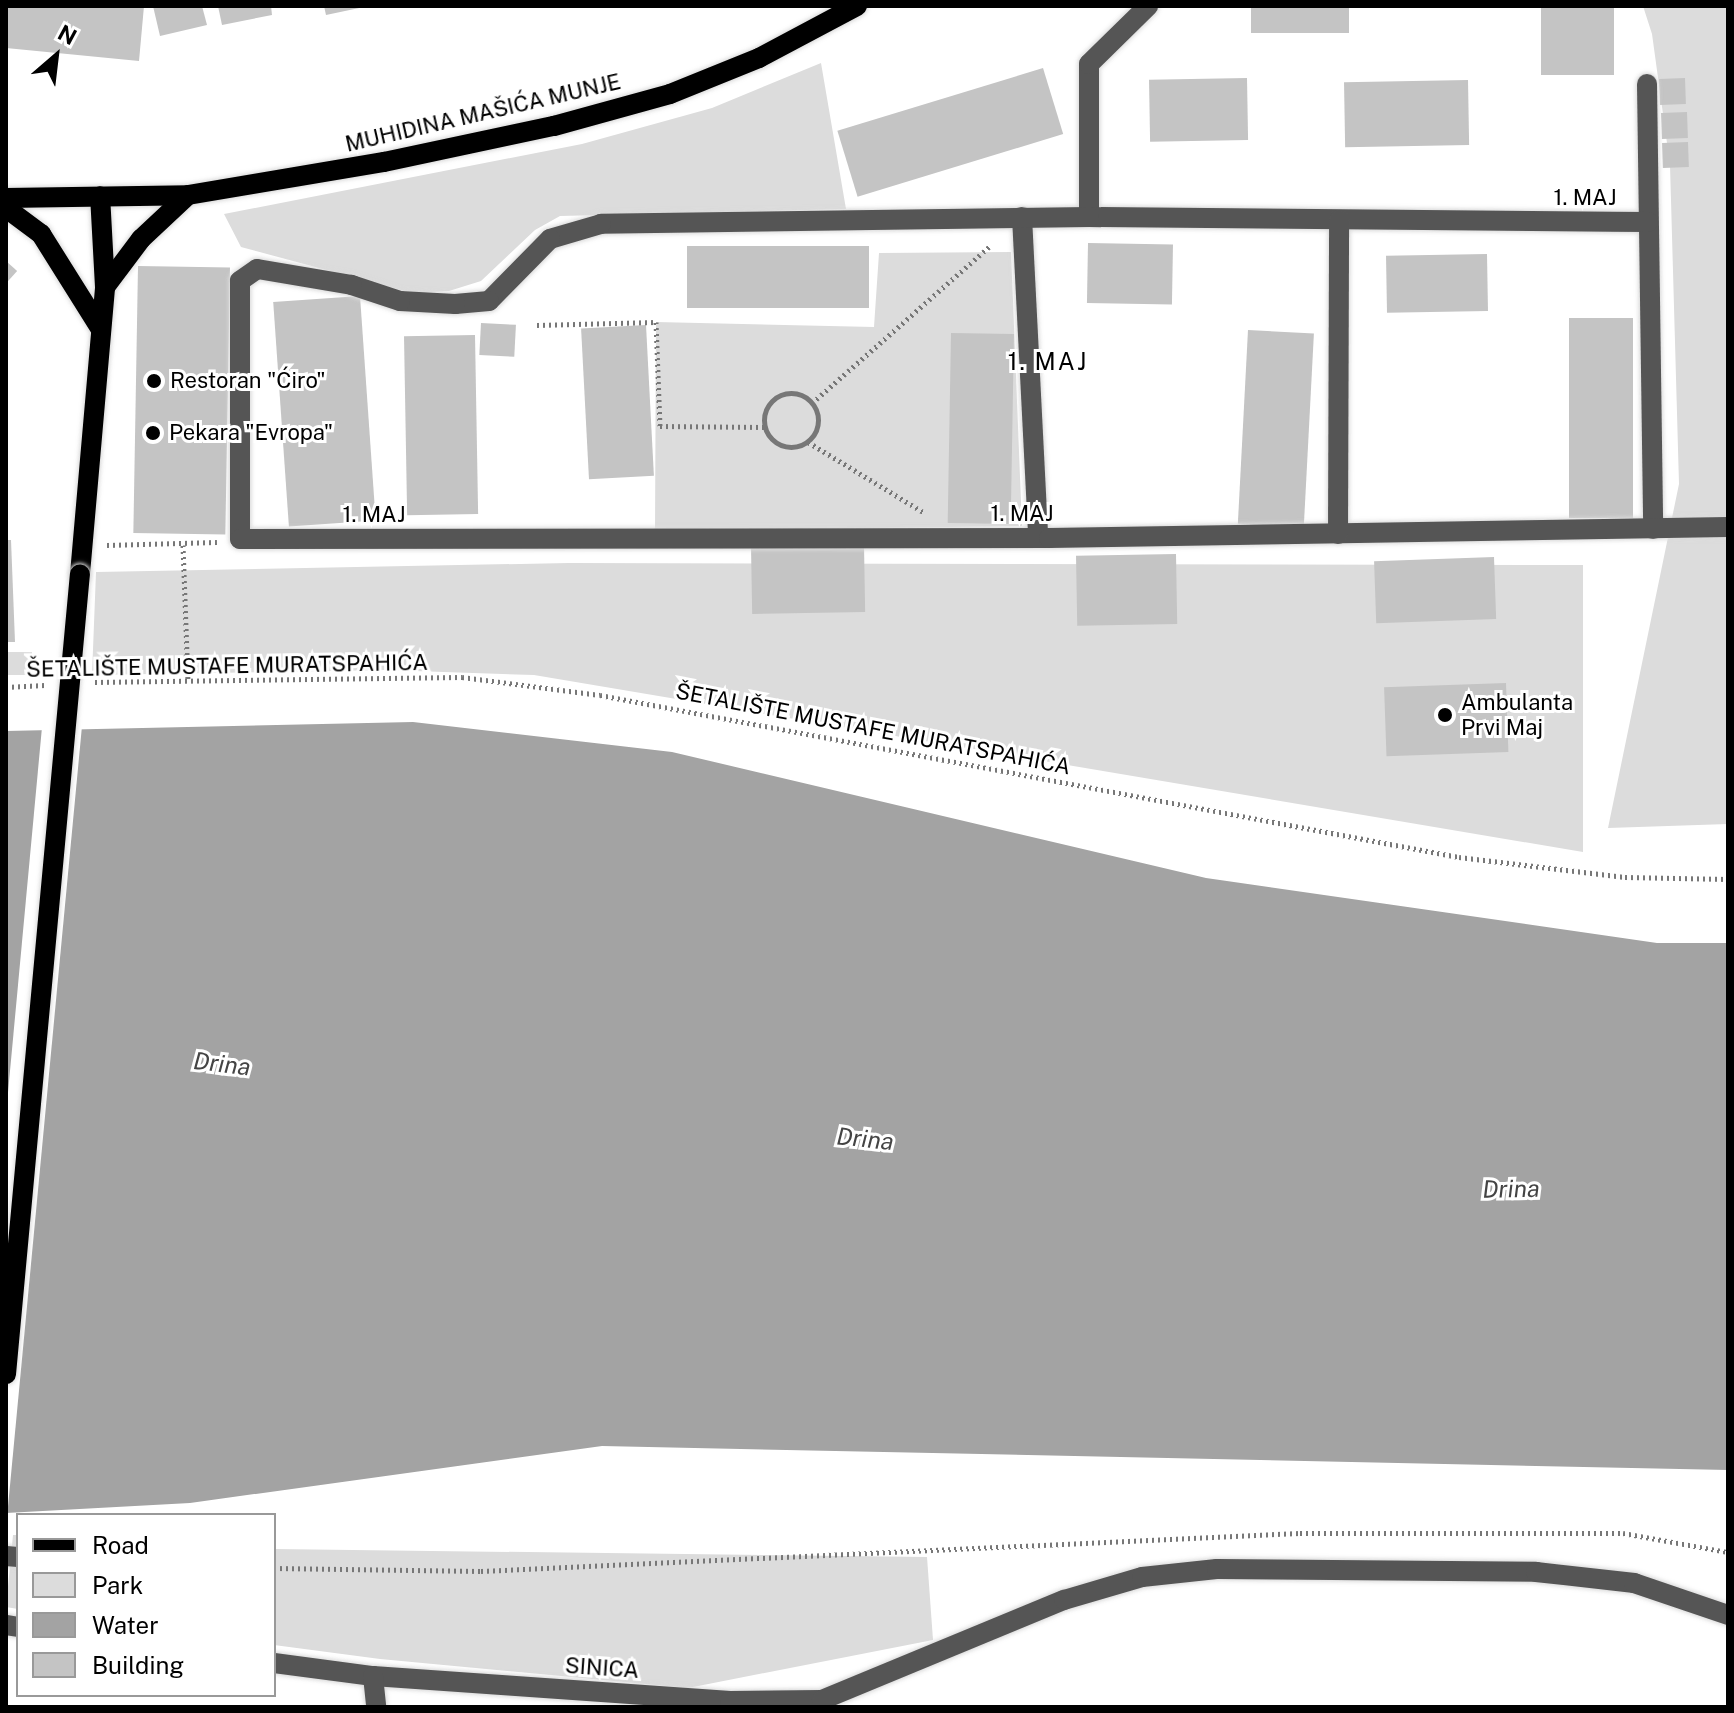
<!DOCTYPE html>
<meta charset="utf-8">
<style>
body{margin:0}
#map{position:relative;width:1734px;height:1713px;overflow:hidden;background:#fff;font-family:"Public Sans",sans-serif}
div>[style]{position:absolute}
.green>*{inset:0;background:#dcdcdc;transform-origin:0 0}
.water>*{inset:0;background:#a3a3a3}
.pier>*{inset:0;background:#fff}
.building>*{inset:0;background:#c4c4c4;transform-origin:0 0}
.path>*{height:5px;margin-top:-2.5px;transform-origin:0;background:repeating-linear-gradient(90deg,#777 0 2px,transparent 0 6px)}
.path>.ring{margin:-2.5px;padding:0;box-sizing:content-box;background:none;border:5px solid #777;border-radius:50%}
.roads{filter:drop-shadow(0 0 2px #dbdbdb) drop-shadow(0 0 2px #dbdbdb)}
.minor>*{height:20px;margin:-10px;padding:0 10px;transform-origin:10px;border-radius:10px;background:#555}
.major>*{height:20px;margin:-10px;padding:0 10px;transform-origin:10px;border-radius:10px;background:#000}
.bridges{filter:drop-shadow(0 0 2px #dbdbdb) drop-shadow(0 0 2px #dbdbdb)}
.major-bridge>*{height:20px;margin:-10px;padding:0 10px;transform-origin:10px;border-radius:10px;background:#000}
.dots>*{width:22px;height:22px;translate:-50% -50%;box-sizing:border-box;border:4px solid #fff;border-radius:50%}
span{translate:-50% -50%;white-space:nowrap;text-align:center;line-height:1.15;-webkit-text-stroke:6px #fff;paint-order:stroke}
.street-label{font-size:22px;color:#000}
.poi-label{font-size:22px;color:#000}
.left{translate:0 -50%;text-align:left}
.neighbourhood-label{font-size:24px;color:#000;letter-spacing:2px}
.water-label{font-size:24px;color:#444;font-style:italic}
.frame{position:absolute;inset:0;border:8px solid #000;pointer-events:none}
.legend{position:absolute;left:16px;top:1513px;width:260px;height:184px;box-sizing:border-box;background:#fff;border:2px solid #999;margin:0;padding:10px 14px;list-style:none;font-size:24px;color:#000}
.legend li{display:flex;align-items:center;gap:16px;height:40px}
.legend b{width:40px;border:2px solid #999}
.north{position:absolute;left:16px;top:16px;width:80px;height:80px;-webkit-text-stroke:6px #fff;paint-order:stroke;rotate:28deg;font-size:22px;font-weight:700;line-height:32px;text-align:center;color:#000}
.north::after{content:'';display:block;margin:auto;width:28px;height:36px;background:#000;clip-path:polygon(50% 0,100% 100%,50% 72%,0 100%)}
</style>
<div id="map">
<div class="green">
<i style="clip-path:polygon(1643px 6px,1728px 6px,1728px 824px,1608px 828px,1679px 484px,1670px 165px,1652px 34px)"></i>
<i style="clip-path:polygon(821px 63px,846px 209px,560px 216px,535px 230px,481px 281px,449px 291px,412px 293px,241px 247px,224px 214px,582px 144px,712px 108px)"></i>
<i style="clip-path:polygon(1011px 252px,1022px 526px,655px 531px,656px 322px,874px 327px,879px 253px)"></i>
<i style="clip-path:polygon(569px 563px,1583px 565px,1583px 852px,534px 675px,385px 670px,92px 675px,96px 572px)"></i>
<i style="left:32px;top:652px;width:23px;height:26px;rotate:90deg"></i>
<i style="clip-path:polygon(13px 1535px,18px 1535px,18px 1609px,6px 1607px)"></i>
<i style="clip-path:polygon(274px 1549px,927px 1557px,933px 1640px,688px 1688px,380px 1659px,274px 1645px)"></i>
</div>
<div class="water">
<i style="clip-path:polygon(413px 722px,672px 752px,1206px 878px,1657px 943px,1728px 943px,1728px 1470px,602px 1446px,190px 1503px,6px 1513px,6px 731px)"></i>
</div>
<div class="pier">
<i style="clip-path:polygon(82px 726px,7px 1517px,6px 1517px,6px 1114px,42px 727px)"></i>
</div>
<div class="building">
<i style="clip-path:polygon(6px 6px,144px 6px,139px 61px,6px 48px)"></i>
<i style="clip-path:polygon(153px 6px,202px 6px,207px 25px,160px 36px)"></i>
<i style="clip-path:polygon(218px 6px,271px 6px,272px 15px,222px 25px)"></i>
<i style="clip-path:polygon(324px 6px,364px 6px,364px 7px,326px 15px)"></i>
<i style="left:1251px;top:6px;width:98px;height:27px"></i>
<i style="left:1541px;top:6px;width:73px;height:69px"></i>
<i style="left:1043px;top:68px;width:69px;height:215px;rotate:73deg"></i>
<i style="left:1247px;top:78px;width:62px;height:98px;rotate:89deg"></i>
<i style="left:1685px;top:78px;width:26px;height:26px;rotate:88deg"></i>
<i style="left:1468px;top:80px;width:65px;height:124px;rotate:89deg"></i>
<i style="left:1687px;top:112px;width:26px;height:26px;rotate:88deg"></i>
<i style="left:1688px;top:142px;width:25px;height:26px;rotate:88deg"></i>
<i style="left:1088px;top:243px;width:85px;height:60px;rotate:1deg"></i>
<i style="left:687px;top:246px;width:182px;height:62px"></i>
<i style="left:1487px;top:254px;width:57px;height:101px;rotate:89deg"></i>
<i style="left:6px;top:261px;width:15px;height:216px;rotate:42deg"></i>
<i style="left:138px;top:266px;width:92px;height:267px;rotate:1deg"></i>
<i style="left:360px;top:296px;width:225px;height:87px;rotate:86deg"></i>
<i style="left:1569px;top:318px;width:64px;height:200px"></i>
<i style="left:481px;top:323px;width:35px;height:32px;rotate:3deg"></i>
<i style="left:646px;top:325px;width:151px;height:65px;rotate:87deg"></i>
<i style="left:1248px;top:330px;width:66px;height:194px;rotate:3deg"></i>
<i style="left:951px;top:333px;width:63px;height:190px;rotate:1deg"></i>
<i style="left:475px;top:335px;width:179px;height:71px;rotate:89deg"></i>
<i style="clip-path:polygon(6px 540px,11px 540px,15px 642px,6px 642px)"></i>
<i style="left:864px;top:545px;width:67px;height:113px;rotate:89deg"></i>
<i style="left:1176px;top:554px;width:70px;height:100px;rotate:89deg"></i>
<i style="left:1494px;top:557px;width:62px;height:120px;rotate:88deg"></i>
<i style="left:1506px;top:683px;width:69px;height:122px;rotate:88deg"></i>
</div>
<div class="path">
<i style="left:537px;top:325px;width:119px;rotate:-1.4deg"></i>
<i style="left:656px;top:322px;width:104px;rotate:87.8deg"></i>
<i style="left:660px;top:426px;width:104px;rotate:0.6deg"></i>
<i class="ring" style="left:764px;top:393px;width:49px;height:49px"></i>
<i style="left:812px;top:403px;width:239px;rotate:-41.4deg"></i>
<i style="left:808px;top:442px;width:135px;rotate:31.3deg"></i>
<i style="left:107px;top:545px;width:110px;rotate:-1.6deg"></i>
<i style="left:183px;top:545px;width:134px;rotate:87.9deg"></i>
<i style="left:95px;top:682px;width:367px;rotate:-0.8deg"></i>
<i style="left:462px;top:677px;width:139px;rotate:7.4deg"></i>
<i style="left:600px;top:695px;width:874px;rotate:10.68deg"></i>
<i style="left:1459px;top:857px;width:167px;rotate:6.9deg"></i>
<i style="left:1625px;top:877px;width:103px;rotate:1.1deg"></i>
<i style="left:6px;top:687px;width:39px;rotate:-3deg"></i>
<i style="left:274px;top:1568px;width:207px;rotate:0.8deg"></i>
<i style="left:481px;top:1571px;width:820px;rotate:-2.66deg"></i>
<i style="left:1300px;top:1533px;width:323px"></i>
<i style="left:1623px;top:1533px;width:107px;rotate:10.3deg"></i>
</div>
<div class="roads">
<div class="minor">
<i style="left:1647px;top:84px;width:445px;rotate:89.2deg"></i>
<i style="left:1022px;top:217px;width:321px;rotate:87.1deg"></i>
<i style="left:1089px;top:217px;width:153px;rotate:-90deg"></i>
<i style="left:1089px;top:64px;width:83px;rotate:-44.5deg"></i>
<i style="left:1648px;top:222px;width:559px;rotate:-179.49deg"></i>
<i style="left:1089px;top:217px;width:488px;rotate:179.2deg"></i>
<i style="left:601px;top:224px;width:53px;rotate:163.6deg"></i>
<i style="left:550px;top:239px;width:87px;rotate:134.5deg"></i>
<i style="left:489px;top:301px;width:34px;rotate:175deg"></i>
<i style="left:455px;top:304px;width:55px;rotate:-176.9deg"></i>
<i style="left:400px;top:301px;width:51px;rotate:-161.6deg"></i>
<i style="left:352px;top:285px;width:96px;rotate:-170.4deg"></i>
<i style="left:257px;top:269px;width:21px;rotate:145deg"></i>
<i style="left:240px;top:281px;width:258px;rotate:90deg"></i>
<i style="left:240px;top:539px;width:809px;rotate:-0.07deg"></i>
<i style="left:1049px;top:538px;width:679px;rotate:-0.93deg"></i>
<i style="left:1338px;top:534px;width:314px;rotate:-89.8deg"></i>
<i style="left:6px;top:1556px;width:12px;rotate:5deg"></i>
<i style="left:6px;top:1625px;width:12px;rotate:9deg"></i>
<i style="left:274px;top:1663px;width:100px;rotate:7.5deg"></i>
<i style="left:373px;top:1676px;width:358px;rotate:4deg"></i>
<i style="left:730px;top:1701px;width:92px;rotate:-0.6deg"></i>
<i style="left:822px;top:1700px;width:7px;rotate:74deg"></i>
<i style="left:373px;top:1676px;width:31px;rotate:84deg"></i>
<i style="left:822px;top:1700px;width:262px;rotate:-22.5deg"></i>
<i style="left:1064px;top:1600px;width:81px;rotate:-16.4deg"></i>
<i style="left:1142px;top:1577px;width:75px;rotate:-6.1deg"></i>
<i style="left:1217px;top:1569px;width:319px;rotate:0.5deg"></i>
<i style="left:1536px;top:1572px;width:99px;rotate:6.4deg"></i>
<i style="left:1634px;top:1583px;width:99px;rotate:18.8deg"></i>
</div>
<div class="major">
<i style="left:6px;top:198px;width:182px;rotate:-0.9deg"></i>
<i style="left:188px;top:195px;width:199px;rotate:-9.6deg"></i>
<i style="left:384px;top:162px;width:174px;rotate:-12deg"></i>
<i style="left:554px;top:126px;width:120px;rotate:-15.4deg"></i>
<i style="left:670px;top:94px;width:96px;rotate:-22deg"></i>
<i style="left:759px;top:58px;width:111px;rotate:-28deg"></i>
<i style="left:6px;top:208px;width:44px;rotate:36.6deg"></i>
<i style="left:41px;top:234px;width:111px;rotate:57.9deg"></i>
<i style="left:105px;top:287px;width:60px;rotate:-53.1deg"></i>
<i style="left:141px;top:239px;width:64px;rotate:-43.1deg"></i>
<i style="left:80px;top:574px;width:288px;rotate:-85deg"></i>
<i style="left:105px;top:287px;width:91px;rotate:-93.1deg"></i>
</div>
</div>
<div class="bridges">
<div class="major-bridge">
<i style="left:6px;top:1374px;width:803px;rotate:-84.72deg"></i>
</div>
</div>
<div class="dots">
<i style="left:154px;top:381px;background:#000"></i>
<i style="left:153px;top:433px;background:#000"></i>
<i style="left:1445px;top:715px;background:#000"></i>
</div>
<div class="street-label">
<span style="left:483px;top:113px;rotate:-13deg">MUHIDINA MAŠIĆA MUNJE</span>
<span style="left:1585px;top:198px">1. MAJ</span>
<span style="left:1022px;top:514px">1. MAJ</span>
<span style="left:374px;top:515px">1. MAJ</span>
<span style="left:227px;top:666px;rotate:-1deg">ŠETALIŠTE MUSTAFE MURATSPAHIĆA</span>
<span style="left:873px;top:729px;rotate:11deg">ŠETALIŠTE MUSTAFE MURATSPAHIĆA</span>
<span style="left:602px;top:1668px;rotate:4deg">SINICA</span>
</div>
<div class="poi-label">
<span class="left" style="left:170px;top:381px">Restoran "Ćiro"</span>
<span class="left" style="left:169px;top:433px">Pekara "Evropa"</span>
<span class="left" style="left:1461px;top:715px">Ambulanta<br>Prvi Maj</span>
</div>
<div class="neighbourhood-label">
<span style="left:1048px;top:362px">1. MAJ</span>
</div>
<div class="water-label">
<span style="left:222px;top:1064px;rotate:7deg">Drina</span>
<span style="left:865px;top:1139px;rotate:6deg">Drina</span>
<span style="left:1511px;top:1189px;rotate:-1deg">Drina</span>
</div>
<div class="frame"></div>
<ul class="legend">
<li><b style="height:10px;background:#000"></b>Road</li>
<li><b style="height:22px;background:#dcdcdc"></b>Park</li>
<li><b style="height:22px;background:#a3a3a3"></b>Water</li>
<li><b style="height:22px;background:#c4c4c4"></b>Building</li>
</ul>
<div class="north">N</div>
</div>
